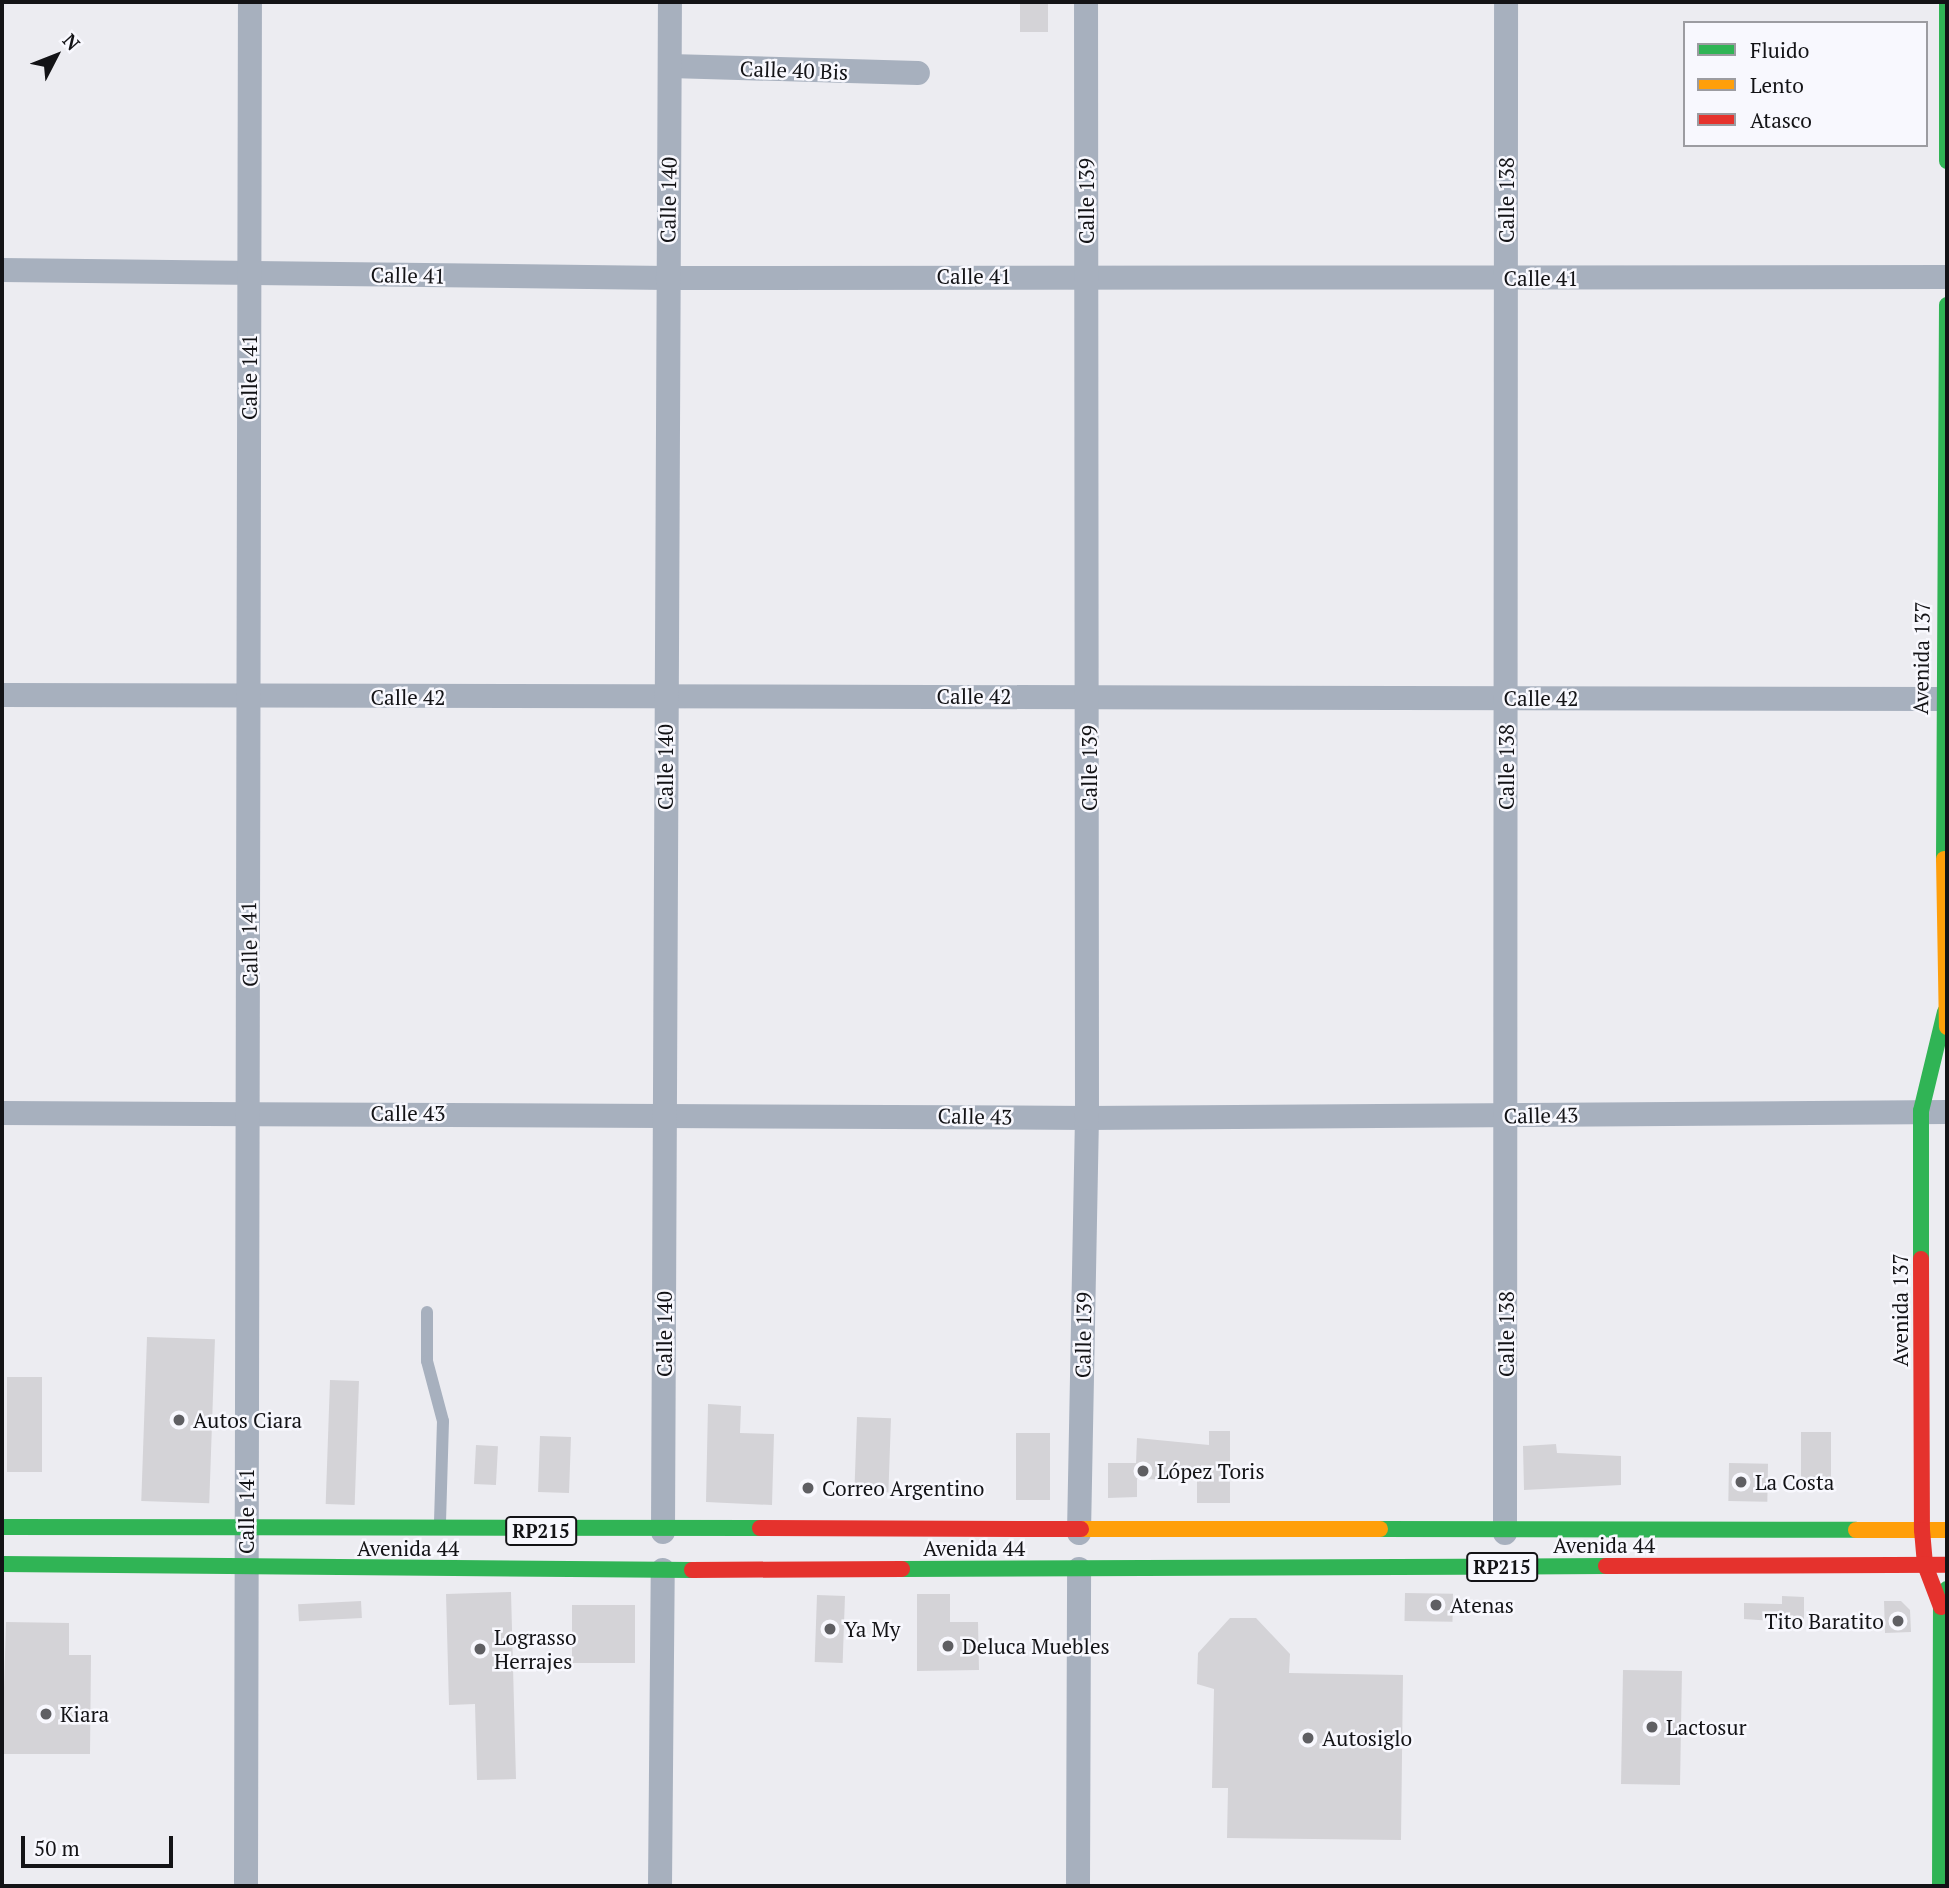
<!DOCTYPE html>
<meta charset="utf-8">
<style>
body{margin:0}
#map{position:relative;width:1949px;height:1888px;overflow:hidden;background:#ececf1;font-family:"PT Serif",serif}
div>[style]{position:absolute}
.building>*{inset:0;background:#d4d3d7;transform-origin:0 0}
.lane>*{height:12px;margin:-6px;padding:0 6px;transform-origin:6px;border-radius:6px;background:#a7b0be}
.street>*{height:24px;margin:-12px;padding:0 12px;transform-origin:12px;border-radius:12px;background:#a7b0be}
.fast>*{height:16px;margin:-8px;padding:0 8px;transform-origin:8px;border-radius:8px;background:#30b455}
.slow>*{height:16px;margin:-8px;padding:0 8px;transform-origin:8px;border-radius:8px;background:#ff9f0a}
.jam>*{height:16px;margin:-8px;padding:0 8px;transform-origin:8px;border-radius:8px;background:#e5322d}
.dots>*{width:19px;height:19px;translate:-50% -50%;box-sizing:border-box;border:4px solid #f8f8fe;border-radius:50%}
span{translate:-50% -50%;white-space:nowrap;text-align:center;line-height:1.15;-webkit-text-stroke:5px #f8f8fe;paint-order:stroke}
.shield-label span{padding:2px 5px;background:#f8f8fe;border:2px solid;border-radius:5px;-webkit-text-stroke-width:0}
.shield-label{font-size:19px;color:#131316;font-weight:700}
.street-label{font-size:21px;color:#131316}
.poi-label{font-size:21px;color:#131316}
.left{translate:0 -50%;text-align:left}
.right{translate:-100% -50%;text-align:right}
.frame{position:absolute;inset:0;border:4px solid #131316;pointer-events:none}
.legend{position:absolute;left:1683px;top:21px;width:245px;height:126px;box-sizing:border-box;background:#f8f8fe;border:2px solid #9c9ca1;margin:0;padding:9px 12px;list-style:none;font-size:21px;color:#131316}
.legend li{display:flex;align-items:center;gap:14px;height:35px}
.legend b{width:35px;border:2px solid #9c9ca1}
.north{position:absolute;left:21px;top:21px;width:70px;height:70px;-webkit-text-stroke:5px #f8f8fe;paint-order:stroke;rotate:48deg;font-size:19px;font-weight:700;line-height:28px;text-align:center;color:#131316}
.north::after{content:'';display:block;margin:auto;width:24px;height:32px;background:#131316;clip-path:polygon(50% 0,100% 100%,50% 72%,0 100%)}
.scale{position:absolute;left:21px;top:1836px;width:152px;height:32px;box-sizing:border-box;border:4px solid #131316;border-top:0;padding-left:9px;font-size:21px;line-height:24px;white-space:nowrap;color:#131316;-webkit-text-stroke:5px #f8f8fe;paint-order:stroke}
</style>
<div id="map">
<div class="building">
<i style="left:1020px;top:2px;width:28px;height:30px"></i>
<i style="left:147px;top:1337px;width:68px;height:164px;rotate:2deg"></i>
<i style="left:7px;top:1377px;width:35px;height:95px"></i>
<i style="left:330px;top:1380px;width:29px;height:124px;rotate:2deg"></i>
<i style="clip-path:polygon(708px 1404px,741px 1406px,740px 1433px,774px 1434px,772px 1505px,706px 1502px)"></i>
<i style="left:857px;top:1417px;width:34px;height:74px;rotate:2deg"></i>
<i style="clip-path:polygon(1209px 1431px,1230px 1431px,1230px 1503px,1197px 1503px,1197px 1480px,1137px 1479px,1137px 1497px,1108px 1498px,1108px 1463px,1136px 1463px,1137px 1438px,1209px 1445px)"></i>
<i style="left:1801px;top:1432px;width:30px;height:55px"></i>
<i style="left:1016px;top:1433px;width:34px;height:67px"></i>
<i style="left:540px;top:1436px;width:31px;height:56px;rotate:2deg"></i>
<i style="clip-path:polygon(1556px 1444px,1557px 1453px,1621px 1456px,1621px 1485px,1524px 1490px,1523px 1446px)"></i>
<i style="left:476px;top:1445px;width:22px;height:39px;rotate:3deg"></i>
<i style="left:1729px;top:1463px;width:39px;height:38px;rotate:1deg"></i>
<i style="clip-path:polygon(511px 1592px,516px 1779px,477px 1780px,475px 1704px,449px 1705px,446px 1594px)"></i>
<i style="left:1405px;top:1593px;width:48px;height:28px;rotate:1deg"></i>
<i style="clip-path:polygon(917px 1594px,950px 1594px,950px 1622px,978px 1622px,979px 1670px,917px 1671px)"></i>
<i style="left:817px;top:1595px;width:28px;height:67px;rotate:2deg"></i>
<i style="clip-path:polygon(1782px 1596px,1804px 1597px,1804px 1623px,1744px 1619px,1744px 1603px,1782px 1604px)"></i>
<i style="left:361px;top:1601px;width:17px;height:63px;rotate:87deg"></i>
<i style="clip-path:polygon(1884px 1601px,1901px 1601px,1910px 1610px,1911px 1632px,1885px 1633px)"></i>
<i style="left:572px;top:1605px;width:63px;height:58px"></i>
<i style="clip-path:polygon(1230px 1618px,1256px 1618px,1290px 1654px,1289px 1673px,1403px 1675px,1401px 1840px,1227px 1838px,1228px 1788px,1212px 1788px,1214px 1689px,1197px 1684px,1198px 1653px)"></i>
<i style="clip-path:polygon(6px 1622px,69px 1623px,69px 1655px,91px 1655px,90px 1754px,2px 1754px)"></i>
<i style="left:1623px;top:1670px;width:59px;height:114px;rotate:1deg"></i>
</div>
<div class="lane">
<i style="left:427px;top:1312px;width:49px;rotate:90deg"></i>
<i style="left:427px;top:1361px;width:62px;rotate:75.1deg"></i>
<i style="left:443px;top:1421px;width:104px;rotate:91.7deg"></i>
</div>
<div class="street">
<i style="left:670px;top:66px;width:248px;rotate:1.6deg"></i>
<i style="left:2px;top:270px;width:665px;rotate:0.69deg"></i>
<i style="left:667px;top:278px;width:1280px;rotate:-0.04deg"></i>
<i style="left:2px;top:695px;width:1945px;rotate:0.12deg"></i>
<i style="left:2px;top:1113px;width:1085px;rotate:0.26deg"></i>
<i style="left:1087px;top:1118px;width:860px;rotate:-0.4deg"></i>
<i style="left:663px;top:1532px;width:1530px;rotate:-89.74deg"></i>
<i style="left:1079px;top:1533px;width:415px;rotate:-88.9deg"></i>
<i style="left:1087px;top:1118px;width:1116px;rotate:-90.05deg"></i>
<i style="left:1505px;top:1533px;width:1531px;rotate:-89.96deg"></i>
<i style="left:246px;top:1886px;width:1884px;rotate:-89.88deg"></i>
<i style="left:660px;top:1886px;width:316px;rotate:-89.5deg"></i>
<i style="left:1078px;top:1886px;width:317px;rotate:-89.8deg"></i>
</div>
<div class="fast">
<i style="left:1947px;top:2px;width:159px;rotate:90deg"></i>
<i style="left:1944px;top:859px;width:554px;rotate:-89.69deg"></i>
<i style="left:1921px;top:1259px;width:148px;rotate:-90deg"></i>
<i style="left:1921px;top:1111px;width:102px;rotate:-76.4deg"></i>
<i style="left:2px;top:1527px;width:758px;rotate:0.08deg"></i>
<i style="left:1380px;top:1529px;width:476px;rotate:0.1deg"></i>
<i style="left:2px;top:1564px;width:690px;rotate:0.5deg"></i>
<i style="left:902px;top:1569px;width:704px;rotate:-0.24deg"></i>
<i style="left:1940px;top:1886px;width:279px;rotate:-89.8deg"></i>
<i style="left:1941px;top:1607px;width:19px;rotate:-72deg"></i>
</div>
<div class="slow">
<i style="left:1944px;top:859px;width:168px;rotate:89deg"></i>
<i style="left:1081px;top:1529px;width:299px"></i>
<i style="left:1856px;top:1530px;width:91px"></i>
</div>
<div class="jam">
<i style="left:1921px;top:1259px;width:271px;rotate:89.8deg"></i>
<i style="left:1922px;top:1530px;width:35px;rotate:85deg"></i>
<i style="left:1925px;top:1565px;width:45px;rotate:69.1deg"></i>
<i style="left:760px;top:1528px;width:321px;rotate:0.2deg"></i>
<i style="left:1606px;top:1566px;width:341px;rotate:-0.2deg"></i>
<i style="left:692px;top:1570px;width:210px;rotate:-0.3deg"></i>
</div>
<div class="dots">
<i style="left:179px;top:1420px;background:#5f5f63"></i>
<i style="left:1143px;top:1471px;background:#5f5f63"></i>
<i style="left:1741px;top:1482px;background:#5f5f63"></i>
<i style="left:808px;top:1488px;background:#5f5f63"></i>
<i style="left:1436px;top:1605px;background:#5f5f63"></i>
<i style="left:1898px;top:1621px;background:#5f5f63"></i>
<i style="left:830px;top:1629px;background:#5f5f63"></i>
<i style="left:948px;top:1646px;background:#5f5f63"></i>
<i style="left:480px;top:1649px;background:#5f5f63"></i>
<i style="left:46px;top:1714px;background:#5f5f63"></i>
<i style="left:1652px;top:1727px;background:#5f5f63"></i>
<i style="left:1308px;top:1738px;background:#5f5f63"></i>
</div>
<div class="shield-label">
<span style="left:541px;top:1531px">RP215</span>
<span style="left:1502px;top:1567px">RP215</span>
</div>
<div class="street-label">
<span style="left:794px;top:70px;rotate:2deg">Calle 40 Bis</span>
<span style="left:668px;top:200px;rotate:-89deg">Calle 140</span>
<span style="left:1506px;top:200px;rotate:-90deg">Calle 138</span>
<span style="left:1086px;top:201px;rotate:-90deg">Calle 139</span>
<span style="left:408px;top:275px;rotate:1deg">Calle 41</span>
<span style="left:974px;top:276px">Calle 41</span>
<span style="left:1541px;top:278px">Calle 41</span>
<span style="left:249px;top:377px;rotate:-90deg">Calle 141</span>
<span style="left:1921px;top:658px;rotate:-89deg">Avenida 137</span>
<span style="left:974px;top:696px">Calle 42</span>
<span style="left:408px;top:697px">Calle 42</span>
<span style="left:1541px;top:698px">Calle 42</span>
<span style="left:665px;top:767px;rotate:-90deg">Calle 140</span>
<span style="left:1506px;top:767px;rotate:-90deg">Calle 138</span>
<span style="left:1089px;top:768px;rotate:-90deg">Calle 139</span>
<span style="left:249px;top:944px;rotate:-91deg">Calle 141</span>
<span style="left:408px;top:1113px">Calle 43</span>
<span style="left:1541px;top:1115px;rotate:-1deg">Calle 43</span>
<span style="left:975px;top:1116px;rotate:1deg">Calle 43</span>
<span style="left:1900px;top:1310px;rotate:-90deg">Avenida 137</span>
<span style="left:664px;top:1334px;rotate:-90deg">Calle 140</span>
<span style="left:1506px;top:1334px;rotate:-90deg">Calle 138</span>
<span style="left:1083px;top:1335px;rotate:-89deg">Calle 139</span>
<span style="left:246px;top:1511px;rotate:-90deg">Calle 141</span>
<span style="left:1604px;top:1545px">Avenida 44</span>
<span style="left:408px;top:1548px">Avenida 44</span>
<span style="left:974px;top:1548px">Avenida 44</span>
</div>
<div class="poi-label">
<span class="left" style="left:193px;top:1420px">Autos Ciara</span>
<span class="left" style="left:1157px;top:1471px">López Toris</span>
<span class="left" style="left:1755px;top:1482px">La Costa</span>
<span class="left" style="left:822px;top:1488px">Correo Argentino</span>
<span class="left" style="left:1450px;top:1605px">Atenas</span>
<span class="right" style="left:1884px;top:1621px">Tito Baratito</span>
<span class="left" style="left:844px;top:1629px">Ya My</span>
<span class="left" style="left:494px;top:1649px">Lograsso<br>Herrajes</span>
<span class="left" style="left:962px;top:1646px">Deluca Muebles</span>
<span class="left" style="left:60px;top:1714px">Kiara</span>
<span class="left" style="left:1666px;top:1727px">Lactosur</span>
<span class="left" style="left:1322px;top:1738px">Autosiglo</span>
</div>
<div class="frame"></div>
<ul class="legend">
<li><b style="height:9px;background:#30b455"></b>Fluido</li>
<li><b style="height:9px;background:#ff9f0a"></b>Lento</li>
<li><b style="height:9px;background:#e5322d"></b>Atasco</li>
</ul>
<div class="north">N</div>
<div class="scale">50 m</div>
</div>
